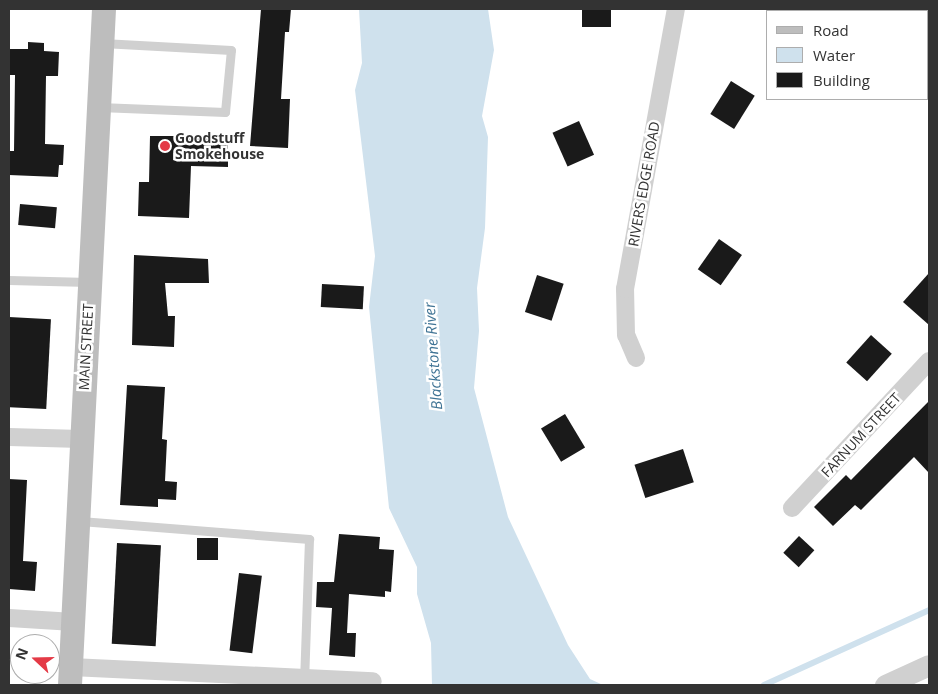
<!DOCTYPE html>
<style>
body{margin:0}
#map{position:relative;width:938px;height:694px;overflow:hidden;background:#fff;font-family:"Open Sans",sans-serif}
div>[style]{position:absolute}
.water>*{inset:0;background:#cfe1ed}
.stream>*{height:6px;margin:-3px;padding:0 3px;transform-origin:3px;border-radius:3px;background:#cfe1ed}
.building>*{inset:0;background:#1a1a1a;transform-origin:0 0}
.service>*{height:9px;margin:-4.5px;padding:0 4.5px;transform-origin:4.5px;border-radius:4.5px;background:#d0d0d0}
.minor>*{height:18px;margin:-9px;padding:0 9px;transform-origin:9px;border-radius:9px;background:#d0d0d0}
.tertiary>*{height:21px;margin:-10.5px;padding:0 10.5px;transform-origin:10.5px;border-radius:10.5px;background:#d0d0d0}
.secondary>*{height:24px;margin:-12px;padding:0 12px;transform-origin:12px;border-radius:12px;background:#bdbdbd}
.dots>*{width:14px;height:14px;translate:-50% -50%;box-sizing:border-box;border:2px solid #fff;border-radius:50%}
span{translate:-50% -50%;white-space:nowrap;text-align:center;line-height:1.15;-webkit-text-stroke:5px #fff;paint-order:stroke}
.poi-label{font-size:14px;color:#333;font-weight:700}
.left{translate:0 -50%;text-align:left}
.street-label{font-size:14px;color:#333}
.water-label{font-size:15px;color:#407495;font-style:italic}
.frame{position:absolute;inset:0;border:10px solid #333;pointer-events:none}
.legend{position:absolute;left:766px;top:10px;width:162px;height:90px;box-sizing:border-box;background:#fff;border:1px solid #adadad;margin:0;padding:6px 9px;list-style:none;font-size:15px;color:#333}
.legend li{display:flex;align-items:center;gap:10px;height:25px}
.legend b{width:25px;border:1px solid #adadad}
.north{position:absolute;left:10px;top:634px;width:50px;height:50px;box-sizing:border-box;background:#fff;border:1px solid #adadad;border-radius:50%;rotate:291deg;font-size:14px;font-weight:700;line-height:20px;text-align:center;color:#333}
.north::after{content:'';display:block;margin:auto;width:18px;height:22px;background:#e43a46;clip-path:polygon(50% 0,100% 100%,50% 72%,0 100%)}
</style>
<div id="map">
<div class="water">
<i style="clip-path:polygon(359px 9px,488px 9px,494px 50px,482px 116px,488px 137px,485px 228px,477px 288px,479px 331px,474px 388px,508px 517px,568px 645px,590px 679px,603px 685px,432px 685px,431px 643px,417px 594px,417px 567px,389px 508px,369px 307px,375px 256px,355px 90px,362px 63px)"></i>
</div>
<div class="stream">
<i style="left:764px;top:685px;width:181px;rotate:-24.4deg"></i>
</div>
<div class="building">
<i style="clip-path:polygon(261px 9px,291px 9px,289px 32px,285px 32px,281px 99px,290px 99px,288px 148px,250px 146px)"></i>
<i style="left:582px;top:9px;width:29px;height:18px"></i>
<i style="clip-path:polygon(28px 42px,44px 43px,44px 51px,59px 52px,58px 76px,46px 76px,45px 144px,64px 145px,63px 165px,59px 165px,58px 177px,9px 175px,9px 151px,14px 151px,15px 75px,9px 75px,9px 49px,28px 49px)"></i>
<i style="left:731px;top:81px;width:28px;height:39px;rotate:32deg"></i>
<i style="left:579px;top:121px;width:37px;height:29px;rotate:66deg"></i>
<i style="clip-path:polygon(150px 136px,228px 136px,228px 167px,191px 166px,189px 218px,138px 216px,139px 182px,149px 182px)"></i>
<i style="left:20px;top:204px;width:37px;height:21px;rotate:5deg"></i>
<i style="left:719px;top:239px;width:28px;height:37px;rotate:35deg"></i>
<i style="clip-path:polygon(134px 255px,208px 259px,209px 283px,165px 283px,168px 316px,175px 316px,174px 347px,132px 345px)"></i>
<i style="clip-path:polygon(929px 273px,929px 325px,903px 302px)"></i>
<i style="left:537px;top:275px;width:28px;height:39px;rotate:18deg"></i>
<i style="left:322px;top:284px;width:42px;height:23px;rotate:3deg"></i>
<i style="left:9px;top:317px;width:42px;height:90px;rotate:3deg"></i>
<i style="left:871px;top:335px;width:28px;height:37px;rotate:42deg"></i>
<i style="clip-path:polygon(127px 385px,165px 387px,162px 439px,167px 440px,165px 481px,177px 482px,176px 500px,158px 499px,158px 507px,120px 505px)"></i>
<i style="clip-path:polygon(929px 401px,929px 473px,914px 457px,861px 510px,855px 505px,833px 526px,814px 507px,846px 475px,851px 480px)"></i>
<i style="left:565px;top:414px;width:39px;height:28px;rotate:59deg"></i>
<i style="left:683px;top:449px;width:35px;height:51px;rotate:72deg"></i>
<i style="clip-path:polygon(9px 479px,27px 480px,23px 561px,37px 562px,35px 591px,9px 589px)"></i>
<i style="clip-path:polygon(339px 534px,380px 537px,379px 549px,394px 550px,391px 592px,385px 591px,385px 597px,349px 594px,347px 633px,356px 633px,355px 657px,329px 655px,332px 608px,316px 607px,317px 582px,334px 582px)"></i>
<i style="left:799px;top:536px;width:21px;height:23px;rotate:43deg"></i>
<i style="left:197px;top:538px;width:21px;height:22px"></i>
<i style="left:117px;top:543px;width:44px;height:101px;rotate:3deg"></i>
<i style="left:239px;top:573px;width:23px;height:78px;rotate:7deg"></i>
</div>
<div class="service">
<i style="left:99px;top:107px;width:126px;rotate:2.3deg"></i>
<i style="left:225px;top:112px;width:62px;rotate:-84.5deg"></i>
<i style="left:231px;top:50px;width:129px;rotate:-176.9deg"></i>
<i style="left:9px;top:280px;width:80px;rotate:1.4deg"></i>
<i style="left:80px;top:521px;width:230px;rotate:4.5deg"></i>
<i style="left:309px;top:539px;width:140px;rotate:92deg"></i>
</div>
<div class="minor">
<i style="left:636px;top:358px;width:25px;rotate:-113deg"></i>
<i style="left:626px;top:335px;width:46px;rotate:-91.2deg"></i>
<i style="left:625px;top:289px;width:285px;rotate:-79.7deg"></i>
<i style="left:9px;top:437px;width:72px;rotate:1.6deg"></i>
<i style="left:792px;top:508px;width:201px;rotate:-47deg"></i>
<i style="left:9px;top:618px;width:65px;rotate:3.5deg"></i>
<i style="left:71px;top:667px;width:302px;rotate:2.7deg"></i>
</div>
<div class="tertiary">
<i style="left:885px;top:685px;width:48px;rotate:-24.4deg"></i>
</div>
<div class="secondary">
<i style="left:927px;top:15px;width:5px;rotate:68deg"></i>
<i style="left:70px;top:685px;width:677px;rotate:-87.12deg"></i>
</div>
<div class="dots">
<i style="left:165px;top:146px;background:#e43a46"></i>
</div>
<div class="poi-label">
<span class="left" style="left:175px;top:146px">Goodstuff<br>Smokehouse</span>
</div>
<div class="street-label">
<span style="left:644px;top:184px;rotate:-80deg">RIVERS EDGE ROAD</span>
<span style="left:86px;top:347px;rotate:-87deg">MAIN STREET</span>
<span style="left:861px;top:435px;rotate:-47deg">FARNUM STREET</span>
</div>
<div class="water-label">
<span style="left:433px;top:356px;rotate:-94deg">Blackstone River</span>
</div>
<div class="frame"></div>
<ul class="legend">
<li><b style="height:6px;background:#bdbdbd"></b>Road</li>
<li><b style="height:14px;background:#cfe1ed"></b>Water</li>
<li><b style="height:14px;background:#1a1a1a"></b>Building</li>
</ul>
<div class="north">N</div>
</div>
